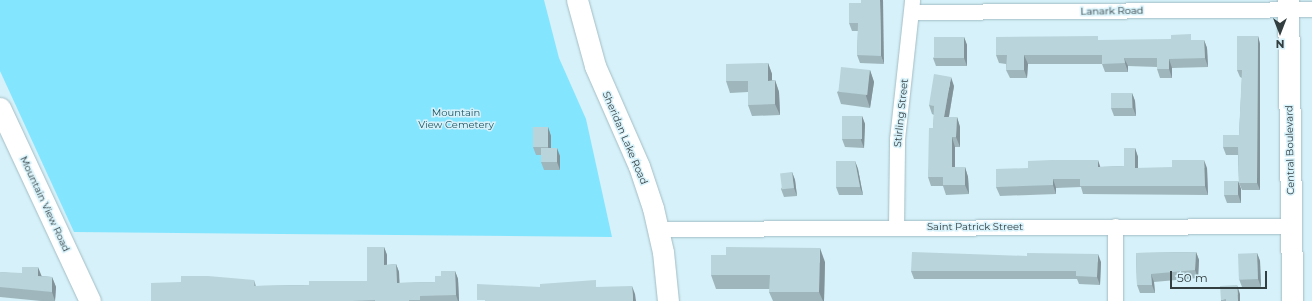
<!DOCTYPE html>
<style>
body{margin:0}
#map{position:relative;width:1312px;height:301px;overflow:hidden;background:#d6f1f9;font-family:Montserrat,sans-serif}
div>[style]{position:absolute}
.green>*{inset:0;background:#84e5ff}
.roads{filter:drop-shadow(0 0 1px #a3bdc5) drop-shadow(0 0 1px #a3bdc5)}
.street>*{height:15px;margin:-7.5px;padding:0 7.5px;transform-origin:7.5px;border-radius:7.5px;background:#fff}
.secondary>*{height:21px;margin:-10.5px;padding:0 10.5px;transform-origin:10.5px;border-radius:10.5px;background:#fff}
.wall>*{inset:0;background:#9fb6bc}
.shaded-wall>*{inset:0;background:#829499}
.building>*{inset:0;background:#b9d4db;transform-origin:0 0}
span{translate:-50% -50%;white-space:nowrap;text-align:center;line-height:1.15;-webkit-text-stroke:3px #d6f1f9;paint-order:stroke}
.street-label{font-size:10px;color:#333e41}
.park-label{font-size:10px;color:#1e5664}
.north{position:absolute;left:1260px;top:12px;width:40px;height:40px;-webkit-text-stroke:3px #d6f1f9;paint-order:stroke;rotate:180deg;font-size:11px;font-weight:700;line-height:16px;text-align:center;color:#333e41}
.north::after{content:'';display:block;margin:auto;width:14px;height:18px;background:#333e41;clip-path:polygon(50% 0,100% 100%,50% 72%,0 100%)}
.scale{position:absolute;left:1170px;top:271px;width:97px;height:18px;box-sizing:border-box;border:2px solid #333e41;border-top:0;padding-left:5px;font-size:12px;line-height:14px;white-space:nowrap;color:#333e41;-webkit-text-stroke:3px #d6f1f9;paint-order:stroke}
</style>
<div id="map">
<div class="green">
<i style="clip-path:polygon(0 0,544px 0,559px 58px,586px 119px,612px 237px,74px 232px,0 71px)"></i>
</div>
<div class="roads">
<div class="street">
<i style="left:912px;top:12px;width:400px;rotate:-0.4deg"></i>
<i style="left:1115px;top:226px;width:75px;rotate:90deg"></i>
<i style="left:896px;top:227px;width:88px;rotate:-89.3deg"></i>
<i style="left:897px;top:139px;width:140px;rotate:-83.8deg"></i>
<i style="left:658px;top:229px;width:634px;rotate:-0.27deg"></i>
</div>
<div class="secondary">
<i style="left:577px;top:0;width:68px;rotate:74.7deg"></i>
<i style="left:595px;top:66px;width:109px;rotate:66.3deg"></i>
<i style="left:639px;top:166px;width:44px;rotate:71.6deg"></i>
<i style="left:653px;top:208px;width:45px;rotate:77.2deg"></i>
<i style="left:663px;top:252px;width:49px;rotate:84.2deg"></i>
<i style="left:1288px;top:0;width:301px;rotate:89.2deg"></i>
<i style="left:0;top:108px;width:213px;rotate:65deg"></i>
</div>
</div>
<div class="wall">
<i style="clip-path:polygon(861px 0,884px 64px,860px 63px,857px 55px,858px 31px,852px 31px,849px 23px,861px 3px)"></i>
<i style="clip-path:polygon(1258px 36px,1260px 44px,1260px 190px,1242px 190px,1239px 183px,1238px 155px,1226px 155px,1223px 147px,1239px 135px,1242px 78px,1240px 77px,1237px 70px)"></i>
<i style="clip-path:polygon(964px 37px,967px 45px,967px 66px,936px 66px,933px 58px)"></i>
<i style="clip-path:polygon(1100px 40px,1204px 40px,1207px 48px,1208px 67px,1172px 68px,1172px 78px,1160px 78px,1157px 69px,1157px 67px,1128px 66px,1128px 72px,1105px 72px,1102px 64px,1028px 64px,1027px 78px,1010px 78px,1006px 70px,1006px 64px,999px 63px,996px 55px)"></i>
<i style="clip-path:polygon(768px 63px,772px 74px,772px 80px,775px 80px,779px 92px,780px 115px,752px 116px,748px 105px,748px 92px,730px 93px,726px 81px)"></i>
<i style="clip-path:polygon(870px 70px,874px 82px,870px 108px,841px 104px,837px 92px)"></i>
<i style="clip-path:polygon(954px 86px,949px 117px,957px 117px,960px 127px,960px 147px,955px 147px,955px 167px,965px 167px,968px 177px,969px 194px,946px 195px,943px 186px,931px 186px,928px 177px,933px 128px,934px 115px,932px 114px,929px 105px)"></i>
<i style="clip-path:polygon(1132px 93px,1135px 101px,1136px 116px,1114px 116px,1111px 108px)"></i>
<i style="clip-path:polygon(862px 116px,865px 124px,864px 148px,845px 147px,842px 139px)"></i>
<i style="clip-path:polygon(548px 127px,551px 136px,551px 148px,560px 156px,560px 170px,544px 170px,541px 162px,541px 155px,536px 155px,533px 147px)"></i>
<i style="clip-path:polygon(1135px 148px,1138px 157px,1138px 168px,1207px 168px,1208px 195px,1083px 194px,1081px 187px,1056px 188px,1056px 194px,1000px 196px,996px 187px,1100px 167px,1124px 166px)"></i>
<i style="clip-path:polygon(855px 161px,858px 169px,863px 195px,839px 195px,836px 187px)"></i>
<i style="clip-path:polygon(792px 172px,795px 180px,797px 196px,784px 197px,781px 189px)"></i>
<i style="clip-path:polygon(1238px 181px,1241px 189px,1241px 203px,1227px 203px,1224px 195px)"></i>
<i style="clip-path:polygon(384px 247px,387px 255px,387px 265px,396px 264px,399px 272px,399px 283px,435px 282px,441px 276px,455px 271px,458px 279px,459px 301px,151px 301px,254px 280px,256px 286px,309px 285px,367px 281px)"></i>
<i style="clip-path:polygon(1196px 252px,1199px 260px,1198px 278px,1154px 282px,1155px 293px,1140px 293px,1137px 285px,1136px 253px)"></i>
<i style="clip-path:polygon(1257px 253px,1260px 261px,1261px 287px,1242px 287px,1239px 279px)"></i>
<i style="clip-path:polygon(825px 262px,824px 301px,773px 301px,769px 292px,770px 289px,716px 289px,711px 275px)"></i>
<i style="clip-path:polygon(1101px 262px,1100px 285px,1079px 284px,1077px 279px,914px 279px,911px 271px)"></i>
<i style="clip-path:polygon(0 272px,52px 277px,56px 287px,55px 301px,41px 301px,0 297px)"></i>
<i style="clip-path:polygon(1240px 294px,1240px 301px,1221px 301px,1221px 300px)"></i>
</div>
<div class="shaded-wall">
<i style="clip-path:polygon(880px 0,883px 0,884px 64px,881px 56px)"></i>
<i style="clip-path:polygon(1258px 36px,1260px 44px,1260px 190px,1257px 183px)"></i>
<i style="clip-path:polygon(964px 37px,967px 45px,967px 66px,964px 58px)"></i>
<i style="clip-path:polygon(1204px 40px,1207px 48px,1208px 67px,1205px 58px)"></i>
<i style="clip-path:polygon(1024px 55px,1028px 64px,1027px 78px,1024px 70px)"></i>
<i style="clip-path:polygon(1124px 58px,1128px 66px,1128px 72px,1125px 63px)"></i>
<i style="clip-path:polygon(1169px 59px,1172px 68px,1172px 78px,1169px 69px)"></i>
<i style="clip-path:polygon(768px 63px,772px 74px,772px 92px,768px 81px)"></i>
<i style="clip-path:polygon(870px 70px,874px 82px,870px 108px,866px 96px)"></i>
<i style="clip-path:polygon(951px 77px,954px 86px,947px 127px,944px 117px)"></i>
<i style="clip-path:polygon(775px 80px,779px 92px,780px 115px,775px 104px)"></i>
<i style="clip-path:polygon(1132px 93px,1135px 101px,1136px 116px,1133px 108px)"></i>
<i style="clip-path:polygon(862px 116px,865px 124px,864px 148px,861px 140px)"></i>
<i style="clip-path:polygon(957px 117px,960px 127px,960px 147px,956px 137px)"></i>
<i style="clip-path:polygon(548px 127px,551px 136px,551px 155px,548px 147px)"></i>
<i style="clip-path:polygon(952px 137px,955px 147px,955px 177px,952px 167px)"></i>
<i style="clip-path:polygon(557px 148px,560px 156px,560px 170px,557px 162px)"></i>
<i style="clip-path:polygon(1135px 148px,1138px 157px,1138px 176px,1135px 168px)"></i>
<i style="clip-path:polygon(1098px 160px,1101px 169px,1098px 167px)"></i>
<i style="clip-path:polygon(1204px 160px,1207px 168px,1208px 195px,1205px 186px)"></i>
<i style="clip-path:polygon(855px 161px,858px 169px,863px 195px,860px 187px)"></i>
<i style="clip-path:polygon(965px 167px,968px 177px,969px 194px,965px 185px)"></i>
<i style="clip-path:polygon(792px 172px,795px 180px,797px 196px,794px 188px)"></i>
<i style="clip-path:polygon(1053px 179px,1056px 188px,1056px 194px,1053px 185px)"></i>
<i style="clip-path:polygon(1238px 181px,1241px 189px,1241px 203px,1238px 194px)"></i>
<i style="clip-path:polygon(384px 247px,387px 255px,387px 273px,384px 265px)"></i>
<i style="clip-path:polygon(820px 248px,825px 262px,824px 301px,823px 301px,819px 292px)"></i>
<i style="clip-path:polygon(1196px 252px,1199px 260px,1198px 278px,1195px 270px)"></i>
<i style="clip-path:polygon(1257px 253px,1260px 261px,1261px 287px,1258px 279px)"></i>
<i style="clip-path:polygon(1098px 254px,1101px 262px,1100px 285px,1097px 277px)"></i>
<i style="clip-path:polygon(396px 264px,399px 272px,400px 291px,397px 283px)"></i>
<i style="clip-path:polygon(38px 267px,42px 277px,38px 276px)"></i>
<i style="clip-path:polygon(455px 271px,458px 279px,459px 301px,458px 301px,456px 295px)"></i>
<i style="clip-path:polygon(1151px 274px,1154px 282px,1155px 293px,1152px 285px)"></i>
<i style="clip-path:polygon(52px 277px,56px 287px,55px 301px,52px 292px)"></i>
<i style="clip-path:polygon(1237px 285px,1240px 294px,1240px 301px,1238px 301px)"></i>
<i style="clip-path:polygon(632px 286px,635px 294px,636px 301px,633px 301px)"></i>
</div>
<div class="building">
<i style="clip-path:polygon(861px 0,880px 0,881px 56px,857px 55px,858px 23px,849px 23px,849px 3px,861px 3px)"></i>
<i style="clip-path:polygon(1191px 34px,1191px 40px,1204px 40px,1205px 58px,1169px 59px,1169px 69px,1157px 69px,1157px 58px,1124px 58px,1125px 63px,1102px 64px,1102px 55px,1024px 55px,1024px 70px,1006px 70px,1007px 55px,996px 55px,996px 37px,1098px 36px,1098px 40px,1171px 39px,1171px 35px)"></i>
<i style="clip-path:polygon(1237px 36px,1258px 36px,1257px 183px,1239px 183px,1238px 147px,1223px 147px,1223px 135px,1239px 135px,1242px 70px,1237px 70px)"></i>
<i style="left:934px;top:37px;width:30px;height:21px"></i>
<i style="clip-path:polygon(768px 63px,768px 81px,775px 80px,775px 104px,748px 105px,748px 81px,726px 81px,726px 64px)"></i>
<i style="left:841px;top:67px;width:29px;height:25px;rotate:6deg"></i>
<i style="clip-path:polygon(934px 74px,951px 77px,944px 117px,957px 117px,956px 137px,952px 137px,952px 167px,965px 167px,965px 185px,943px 185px,943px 177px,928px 177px,929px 128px,933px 128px,934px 106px,929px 105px)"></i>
<i style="left:1111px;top:93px;width:21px;height:15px"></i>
<i style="left:842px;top:116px;width:20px;height:23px"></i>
<i style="left:533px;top:127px;width:15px;height:20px"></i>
<i style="left:541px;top:148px;width:16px;height:14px"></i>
<i style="clip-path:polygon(1124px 148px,1135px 148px,1135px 168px,1172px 167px,1172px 160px,1204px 160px,1205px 186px,1080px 186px,1080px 179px,1053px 179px,1053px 185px,996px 187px,996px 169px,1028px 168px,1028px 161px,1052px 160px,1098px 160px,1098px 167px,1124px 166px)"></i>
<i style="clip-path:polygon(836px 161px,855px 161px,860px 187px,836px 187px)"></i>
<i style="left:792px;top:172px;width:16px;height:12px;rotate:83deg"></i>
<i style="left:1224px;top:181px;width:14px;height:14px"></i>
<i style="clip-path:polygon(367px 247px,384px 247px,384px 265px,396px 264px,397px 283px,435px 282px,435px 276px,441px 276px,441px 271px,455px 271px,456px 295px,420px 296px,420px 300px,409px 300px,409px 301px,375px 301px,375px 300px,352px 301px,151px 301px,151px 283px,181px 282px,181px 276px,208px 276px,254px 280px,254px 286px,309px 285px,309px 281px,367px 281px)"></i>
<i style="clip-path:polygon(726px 247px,820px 248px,819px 292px,769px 292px,770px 275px,711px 275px,711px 255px,726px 255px)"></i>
<i style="clip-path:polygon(912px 252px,1027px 256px,1027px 253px,1098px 254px,1097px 277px,1076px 276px,1076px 271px,911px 271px)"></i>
<i style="clip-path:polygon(1196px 252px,1195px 270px,1151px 274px,1152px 285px,1137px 285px,1136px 253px)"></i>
<i style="left:1257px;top:253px;width:26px;height:19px;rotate:88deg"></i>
<i style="clip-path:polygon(22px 267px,38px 267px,38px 276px,52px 277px,52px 292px,0 287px,0 272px,22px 273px)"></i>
<i style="clip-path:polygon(596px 280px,596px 287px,632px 286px,633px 301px,485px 301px,485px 300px,477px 300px,477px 284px,540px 287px,540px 284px)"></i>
<i style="clip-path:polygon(1237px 285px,1238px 301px,1226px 301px,1226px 299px,1221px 300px,1220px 286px)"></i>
</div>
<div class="street-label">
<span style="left:1112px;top:11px;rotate:-1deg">Lanark Road</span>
<span style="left:901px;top:113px;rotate:-84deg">Stirling Street</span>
<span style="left:625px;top:138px;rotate:67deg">Sheridan Lake Road</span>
<span style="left:1290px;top:150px;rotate:-91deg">Central Boulevard</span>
<span style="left:45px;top:204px;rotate:65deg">Mountain View Road</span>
<span style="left:975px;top:227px">Saint Patrick Street</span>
</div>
<div class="park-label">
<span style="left:456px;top:118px">Mountain<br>View Cemetery</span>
</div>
<div class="north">N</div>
<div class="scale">50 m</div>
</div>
